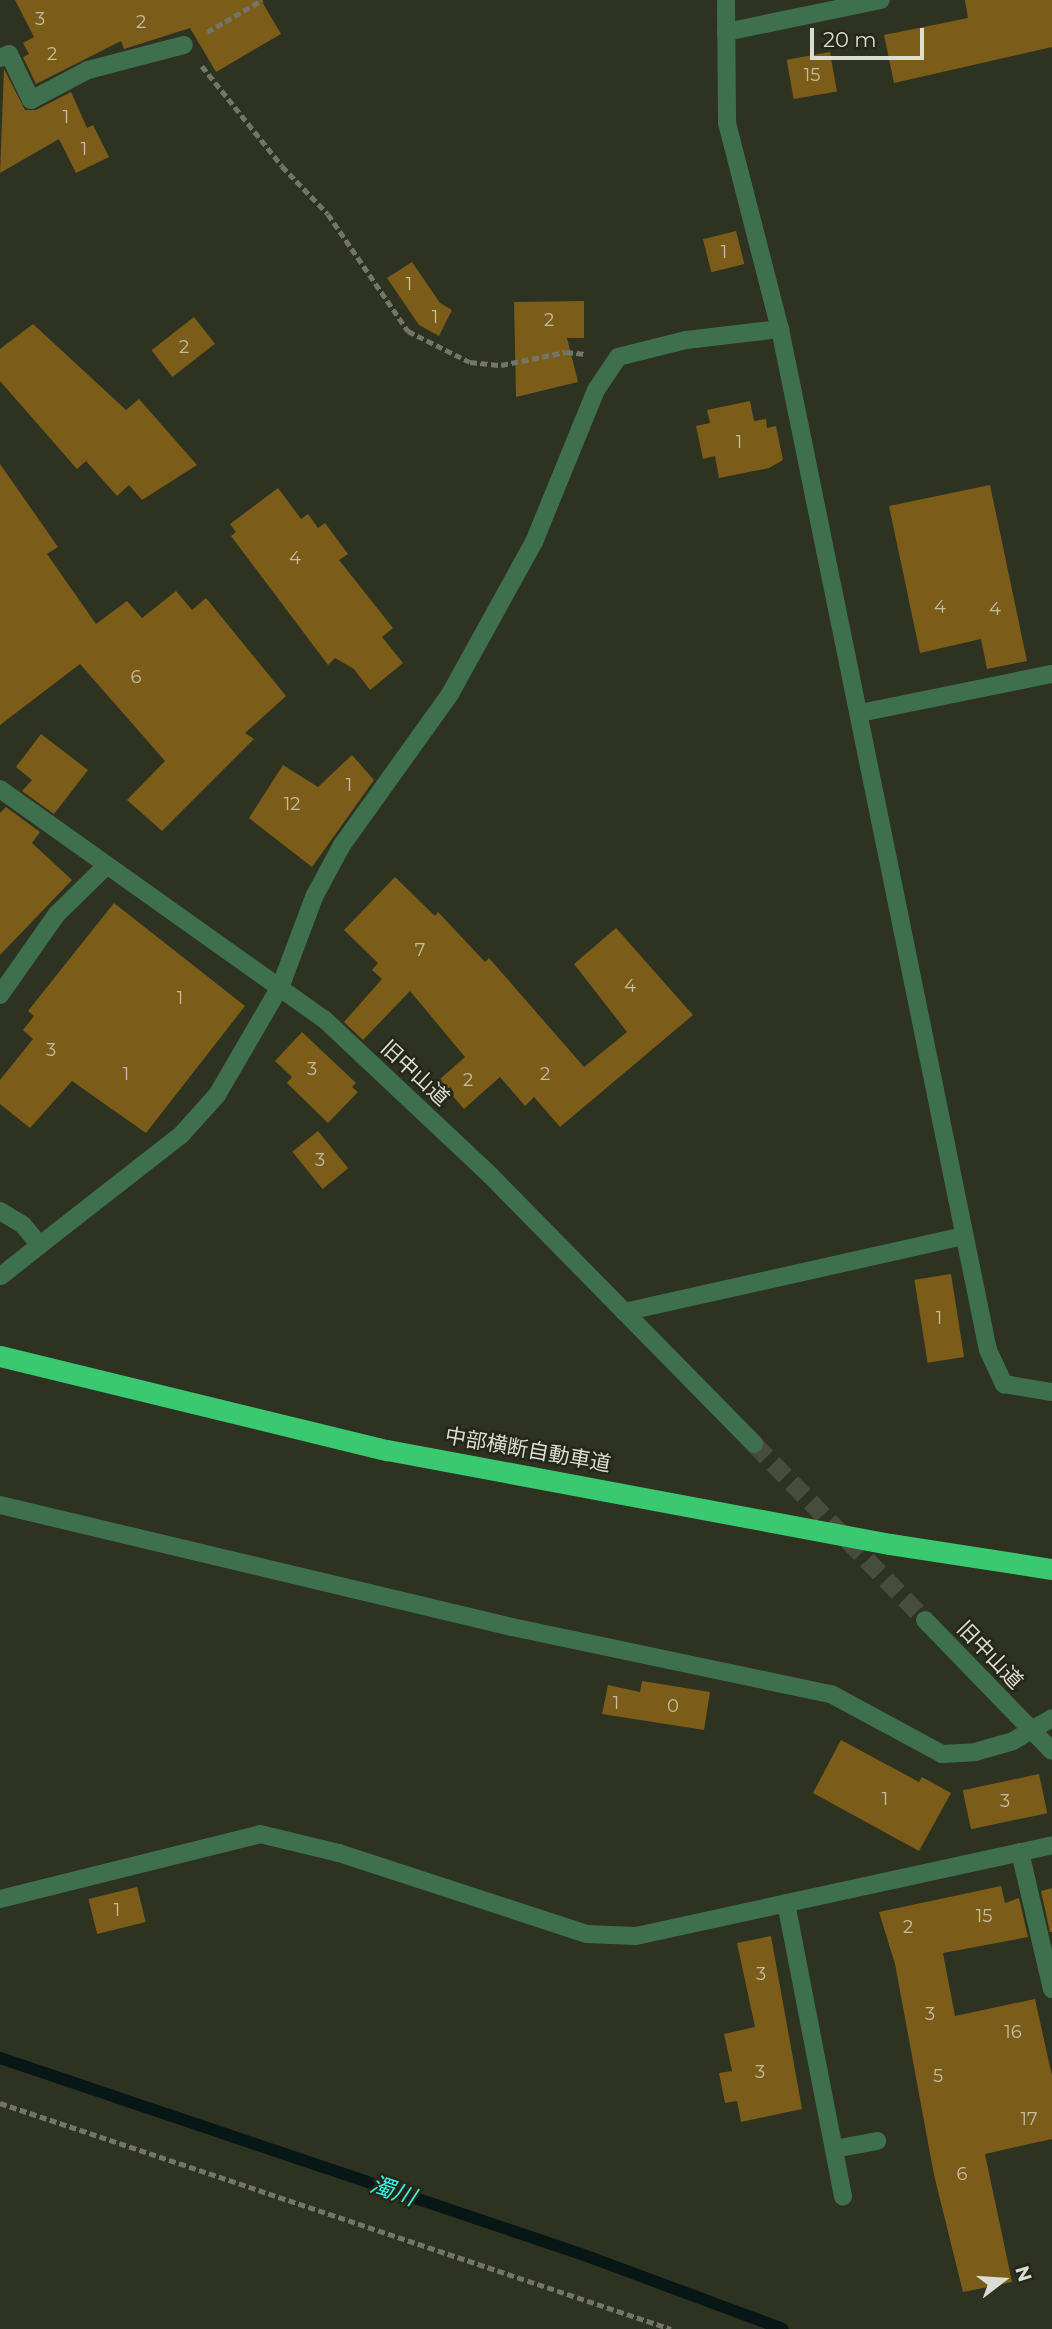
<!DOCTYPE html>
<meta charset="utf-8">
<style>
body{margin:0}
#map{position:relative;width:1052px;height:2329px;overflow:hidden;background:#2e3221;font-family:Montserrat,"Noto Sans JP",sans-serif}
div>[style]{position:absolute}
.stream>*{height:12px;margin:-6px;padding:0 6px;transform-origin:6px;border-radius:6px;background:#071715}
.building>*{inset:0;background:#7b5d19;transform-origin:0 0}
.minor-tunnel>*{height:18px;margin-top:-9px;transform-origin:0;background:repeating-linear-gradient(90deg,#484c3c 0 18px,transparent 0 27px)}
.path>*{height:4.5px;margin-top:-2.25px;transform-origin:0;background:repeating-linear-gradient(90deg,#727567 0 7px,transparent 0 10.5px)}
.service>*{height:18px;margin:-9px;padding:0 9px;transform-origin:9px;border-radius:9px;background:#3f704d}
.minor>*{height:18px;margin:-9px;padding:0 9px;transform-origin:9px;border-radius:9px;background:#3f704d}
.motorway>*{height:21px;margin:-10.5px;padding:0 10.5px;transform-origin:10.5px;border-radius:10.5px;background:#3ac871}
span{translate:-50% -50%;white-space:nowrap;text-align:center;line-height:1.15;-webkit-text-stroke:5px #252818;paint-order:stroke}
.number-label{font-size:18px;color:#c3bda4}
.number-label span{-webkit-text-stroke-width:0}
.street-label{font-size:21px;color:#dbddd3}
.water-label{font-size:23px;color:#37f3e4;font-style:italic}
.north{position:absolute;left:968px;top:2245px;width:70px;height:70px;-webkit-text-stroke:5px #252818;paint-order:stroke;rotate:73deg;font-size:19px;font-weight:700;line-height:28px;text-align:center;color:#dbddd3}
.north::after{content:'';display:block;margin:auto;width:24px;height:32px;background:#dbddd3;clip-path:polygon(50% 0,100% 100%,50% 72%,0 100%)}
.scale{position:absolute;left:810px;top:28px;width:114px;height:32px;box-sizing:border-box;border:4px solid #dbddd3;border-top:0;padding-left:9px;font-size:21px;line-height:24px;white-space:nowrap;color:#dbddd3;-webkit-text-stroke:5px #252818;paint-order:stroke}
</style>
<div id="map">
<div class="stream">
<i style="left:0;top:2058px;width:616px;rotate:18.64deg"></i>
<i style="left:584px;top:2255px;width:212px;rotate:20.4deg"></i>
</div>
<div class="building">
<i style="clip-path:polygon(15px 0,261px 0,281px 34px,216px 72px,190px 28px,124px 49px,121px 41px,36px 84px,23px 57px,29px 54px,23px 43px,34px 37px)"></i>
<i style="clip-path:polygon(965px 0,1052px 0,1052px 47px,894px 83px,884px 35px,968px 18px)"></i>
<i style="left:830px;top:52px;width:40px;height:44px;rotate:80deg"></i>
<i style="clip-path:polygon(4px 69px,25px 110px,36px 110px,71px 92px,87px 128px,93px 125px,109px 157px,76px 173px,59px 139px,0 173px)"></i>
<i style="left:736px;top:231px;width:34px;height:34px;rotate:76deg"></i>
<i style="clip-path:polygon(412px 262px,440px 303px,452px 310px,439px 336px,419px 325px,387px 278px)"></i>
<i style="clip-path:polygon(584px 301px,584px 338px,567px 338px,578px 382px,516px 397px,514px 302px)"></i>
<i style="left:194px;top:317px;width:34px;height:54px;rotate:52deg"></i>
<i style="clip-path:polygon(33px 324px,126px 410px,139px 399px,197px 465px,142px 500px,129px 485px,117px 496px,86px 461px,77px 469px,0 381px,0 349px)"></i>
<i style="clip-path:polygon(750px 401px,754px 421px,766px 419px,767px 428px,776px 426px,783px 460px,769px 468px,719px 478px,715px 456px,703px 459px,696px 426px,710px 423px,707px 410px)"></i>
<i style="clip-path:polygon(0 464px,58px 547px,47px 554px,96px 624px,127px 601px,142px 618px,176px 591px,192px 610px,206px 598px,286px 696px,245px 733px,254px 739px,162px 831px,127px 800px,165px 761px,80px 664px,0 725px)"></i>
<i style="clip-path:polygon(990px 485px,1027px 661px,987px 669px,981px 639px,920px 653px,889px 506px)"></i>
<i style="clip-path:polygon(278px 488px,301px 519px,308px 514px,318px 528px,325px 523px,348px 554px,339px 560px,393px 628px,382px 637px,403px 663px,370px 690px,354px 669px,335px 658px,328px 665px,231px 536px,236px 532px,230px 524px)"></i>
<i style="clip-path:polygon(41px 734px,88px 770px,54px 814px,22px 791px,32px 780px,16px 767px)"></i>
<i style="clip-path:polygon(352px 755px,374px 780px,312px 867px,249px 818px,283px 765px,318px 787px)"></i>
<i style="clip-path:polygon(6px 807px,40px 832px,32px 843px,72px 880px,0 955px,0 813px)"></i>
<i style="clip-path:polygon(395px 877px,435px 916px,438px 912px,485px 962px,489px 958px,584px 1067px,627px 1032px,574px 964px,616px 928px,693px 1015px,560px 1127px,534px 1097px,525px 1106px,500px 1077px,464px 1109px,439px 1080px,465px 1057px,410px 991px,363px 1040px,344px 1022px,382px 979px,372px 970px,378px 963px,344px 930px)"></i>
<i style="clip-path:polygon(114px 903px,245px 1006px,146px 1133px,72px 1081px,30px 1128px,0 1104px,0 1080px,33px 1039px,23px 1030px,34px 1016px,28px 1011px)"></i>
<i style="clip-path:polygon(302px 1032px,356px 1083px,352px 1087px,358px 1092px,328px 1123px,287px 1083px,292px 1077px,275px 1061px)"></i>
<i style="left:318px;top:1131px;width:48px;height:33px;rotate:51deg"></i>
<i style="left:951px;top:1274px;width:84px;height:37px;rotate:81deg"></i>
<i style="clip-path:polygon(642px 1681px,710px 1692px,704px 1730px,602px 1714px,608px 1685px,640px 1692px)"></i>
<i style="clip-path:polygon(841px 1740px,919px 1782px,922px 1777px,951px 1793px,919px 1851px,813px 1793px)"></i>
<i style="left:1039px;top:1774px;width:40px;height:78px;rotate:78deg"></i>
<i style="clip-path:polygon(1001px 1886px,1005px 1903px,1019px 1898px,1028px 1937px,943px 1953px,955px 2016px,1035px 1999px,1052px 2076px,1052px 2139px,985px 2154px,1012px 2282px,963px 2292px,934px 2175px,895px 1964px,879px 1912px)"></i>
<i style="left:137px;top:1887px;width:36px;height:50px;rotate:76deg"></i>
<i style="clip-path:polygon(1052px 1888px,1052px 1932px,1050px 1932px,1041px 1891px)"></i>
<i style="clip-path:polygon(771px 1936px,802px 2109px,741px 2122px,737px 2101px,725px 2103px,719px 2073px,732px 2071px,724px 2034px,755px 2027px,737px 1943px)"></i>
</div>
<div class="minor-tunnel">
<i style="left:754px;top:1444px;width:245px;rotate:45.8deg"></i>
</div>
<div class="path">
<i style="left:207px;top:32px;width:64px;rotate:-30.2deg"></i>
<i style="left:202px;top:66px;width:128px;rotate:51.3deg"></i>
<i style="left:282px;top:166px;width:66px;rotate:46.2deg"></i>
<i style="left:328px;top:214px;width:142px;rotate:55.6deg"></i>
<i style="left:408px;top:331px;width:69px;rotate:26.6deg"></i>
<i style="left:470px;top:362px;width:31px;rotate:6deg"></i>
<i style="left:501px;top:365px;width:66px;rotate:-11.3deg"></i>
<i style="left:566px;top:352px;width:20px;rotate:6deg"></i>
<i style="left:0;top:2103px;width:708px;rotate:18.61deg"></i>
</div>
<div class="service">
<i style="left:0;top:995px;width:99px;rotate:-54.9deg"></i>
<i style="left:57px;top:914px;width:69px;rotate:-44.4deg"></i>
<i style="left:1020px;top:1852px;width:141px;rotate:76.9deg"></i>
</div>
<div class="minor">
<i style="left:726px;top:0;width:123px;rotate:89.5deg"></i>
<i style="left:727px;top:123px;width:213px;rotate:75.6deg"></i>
<i style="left:780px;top:329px;width:1042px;rotate:78.49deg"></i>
<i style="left:988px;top:1350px;width:38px;rotate:65deg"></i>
<i style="left:1004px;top:1384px;width:49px;rotate:9.5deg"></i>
<i style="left:726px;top:32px;width:158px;rotate:-11.7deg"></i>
<i style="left:0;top:58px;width:10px;rotate:-24deg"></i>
<i style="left:9px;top:54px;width:51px;rotate:64.4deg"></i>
<i style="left:31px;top:100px;width:64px;rotate:-27.8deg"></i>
<i style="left:88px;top:70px;width:99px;rotate:-14.6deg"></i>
<i style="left:860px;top:713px;width:196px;rotate:-11.5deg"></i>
<i style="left:0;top:789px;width:397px;rotate:35.4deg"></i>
<i style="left:324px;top:1019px;width:228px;rotate:43.2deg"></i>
<i style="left:490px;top:1175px;width:377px;rotate:45.5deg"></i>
<i style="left:0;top:1211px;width:27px;rotate:31deg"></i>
<i style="left:23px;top:1225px;width:26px;rotate:50deg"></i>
<i style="left:40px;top:1245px;width:179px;rotate:-38deg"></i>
<i style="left:181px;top:1135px;width:54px;rotate:-48deg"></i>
<i style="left:217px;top:1095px;width:127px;rotate:-59.8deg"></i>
<i style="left:281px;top:985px;width:94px;rotate:-69.4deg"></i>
<i style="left:314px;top:897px;width:59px;rotate:-61.7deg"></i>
<i style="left:342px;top:845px;width:186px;rotate:-54.4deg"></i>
<i style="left:450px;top:694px;width:174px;rotate:-61.1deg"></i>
<i style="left:534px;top:542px;width:164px;rotate:-67.8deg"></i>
<i style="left:596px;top:390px;width:40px;rotate:-56deg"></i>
<i style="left:618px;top:357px;width:70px;rotate:-14deg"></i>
<i style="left:686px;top:340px;width:95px;rotate:-6.7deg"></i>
<i style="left:1px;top:1276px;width:50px;rotate:-38.5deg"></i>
<i style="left:624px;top:1312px;width:348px;rotate:-12.6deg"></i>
<i style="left:0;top:1505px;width:526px;rotate:13.4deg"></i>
<i style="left:512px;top:1627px;width:326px;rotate:11.9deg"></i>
<i style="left:831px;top:1694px;width:126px;rotate:28.4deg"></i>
<i style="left:942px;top:1754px;width:33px;rotate:-3deg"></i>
<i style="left:975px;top:1752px;width:40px;rotate:-16deg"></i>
<i style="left:1013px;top:1741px;width:45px;rotate:-30.5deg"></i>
<i style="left:925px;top:1620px;width:182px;rotate:45.9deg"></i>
<i style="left:0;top:1899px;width:268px;rotate:-14deg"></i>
<i style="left:260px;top:1834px;width:81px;rotate:13.5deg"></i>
<i style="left:339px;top:1853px;width:261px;rotate:18.1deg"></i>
<i style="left:587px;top:1934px;width:49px;rotate:2.3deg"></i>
<i style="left:636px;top:1936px;width:426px;rotate:-12.3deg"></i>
<i style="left:786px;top:1903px;width:299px;rotate:79deg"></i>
<i style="left:834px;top:2149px;width:44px;rotate:-10.5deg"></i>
</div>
<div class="motorway">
<i style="left:0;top:1356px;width:398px;rotate:13.7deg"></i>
<i style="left:387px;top:1450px;width:512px;rotate:10.59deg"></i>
<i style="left:890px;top:1544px;width:164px;rotate:8.8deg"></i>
</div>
<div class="number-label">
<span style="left:40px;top:19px">3</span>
<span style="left:141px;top:22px">2</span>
<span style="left:52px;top:54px">2</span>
<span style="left:812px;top:75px">15</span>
<span style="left:66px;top:117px">1</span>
<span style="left:84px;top:149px">1</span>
<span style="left:724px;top:252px">1</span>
<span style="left:409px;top:284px">1</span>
<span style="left:435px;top:317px">1</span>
<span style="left:549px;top:320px">2</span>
<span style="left:184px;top:347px">2</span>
<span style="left:739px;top:442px">1</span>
<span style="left:295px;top:558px">4</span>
<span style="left:940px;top:607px">4</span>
<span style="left:995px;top:609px">4</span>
<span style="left:136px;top:677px">6</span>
<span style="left:349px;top:785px">1</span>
<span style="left:292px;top:804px">12</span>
<span style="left:420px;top:950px">7</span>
<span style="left:630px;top:986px">4</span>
<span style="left:180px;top:998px">1</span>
<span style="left:51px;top:1050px">3</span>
<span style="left:312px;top:1069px">3</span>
<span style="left:126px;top:1074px">1</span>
<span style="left:545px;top:1074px">2</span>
<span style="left:468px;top:1080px">2</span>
<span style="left:320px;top:1160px">3</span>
<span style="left:939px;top:1318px">1</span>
<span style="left:616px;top:1703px">1</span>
<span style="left:673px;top:1706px">0</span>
<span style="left:885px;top:1799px">1</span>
<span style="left:1005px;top:1801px">3</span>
<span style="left:117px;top:1910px">1</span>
<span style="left:984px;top:1916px">15</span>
<span style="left:908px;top:1927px">2</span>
<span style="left:761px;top:1974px">3</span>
<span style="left:930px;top:2014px">3</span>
<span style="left:1013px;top:2032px">16</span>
<span style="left:760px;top:2072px">3</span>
<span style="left:938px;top:2076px">5</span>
<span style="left:1029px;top:2119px">17</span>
<span style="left:962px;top:2174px">6</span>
</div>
<div class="street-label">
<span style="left:415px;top:1073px;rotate:43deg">旧中山道</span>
<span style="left:528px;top:1450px;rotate:10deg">中部横断自動車道</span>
<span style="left:990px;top:1655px;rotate:46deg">旧中山道</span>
</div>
<div class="water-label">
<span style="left:393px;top:2191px;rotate:19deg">濁川</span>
</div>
<div class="north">N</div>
<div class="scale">20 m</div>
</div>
